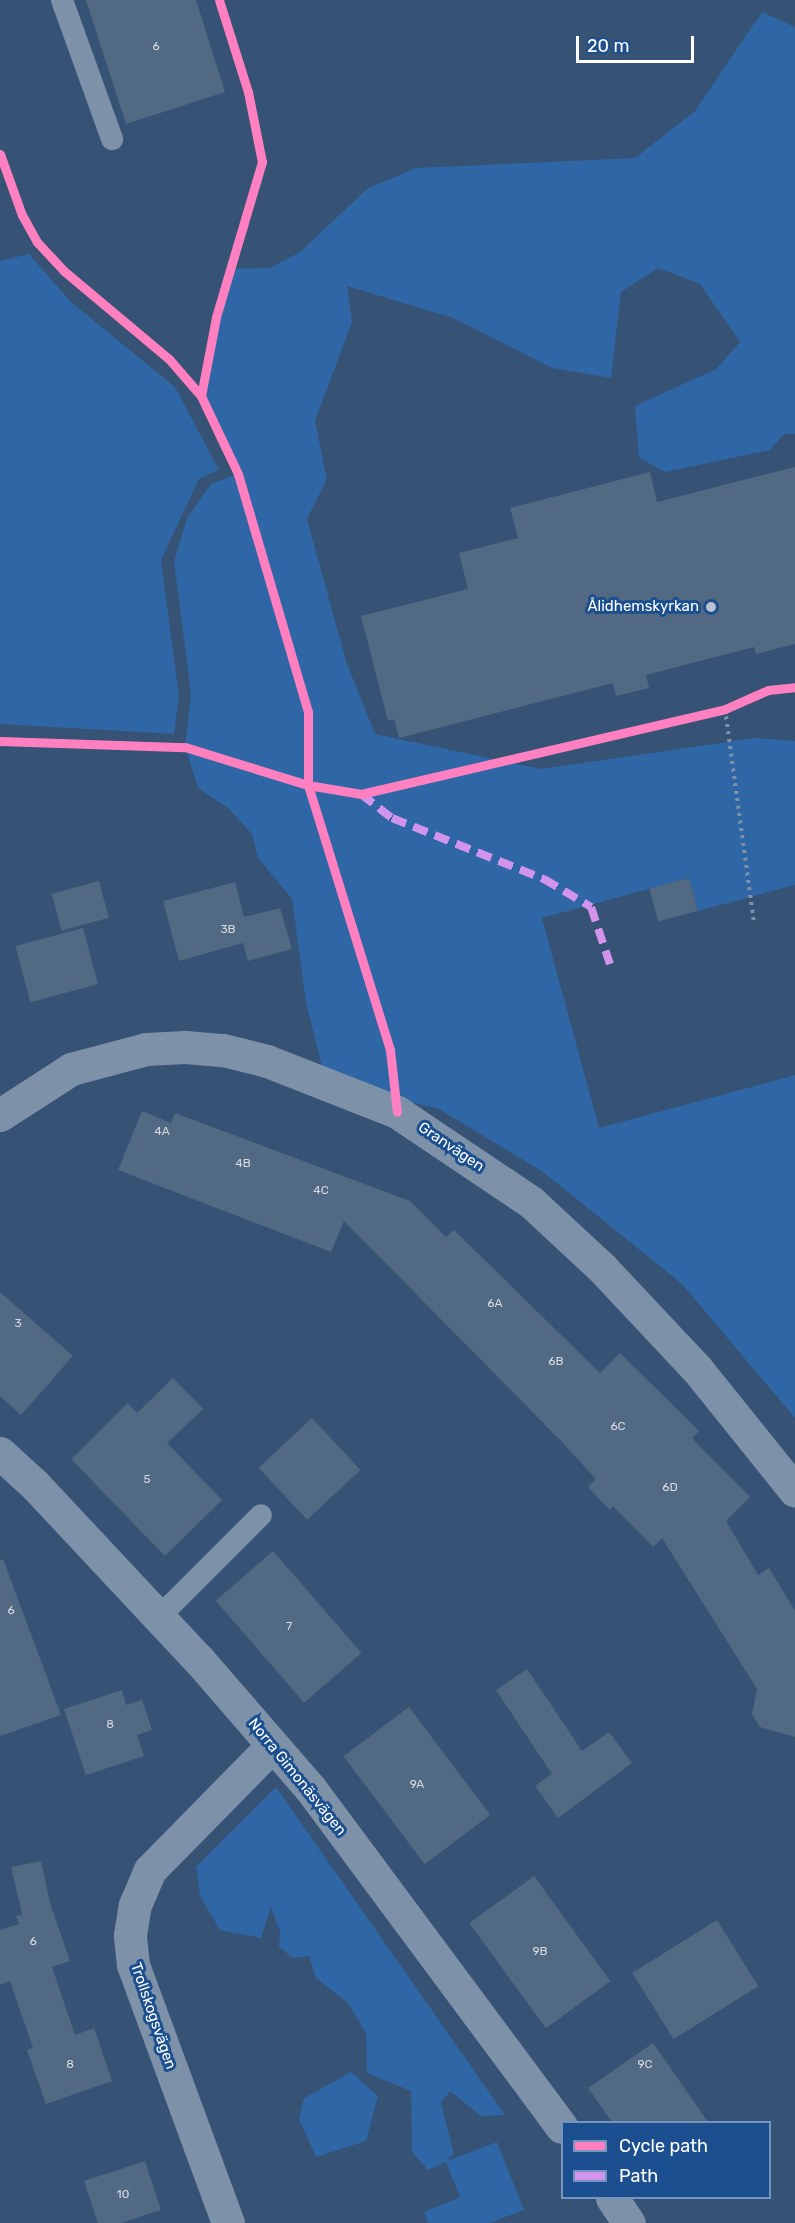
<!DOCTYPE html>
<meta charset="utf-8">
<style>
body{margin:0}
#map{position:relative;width:795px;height:2223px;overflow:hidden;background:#365274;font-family:Rubik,sans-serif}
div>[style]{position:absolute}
.green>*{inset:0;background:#2f66a5}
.building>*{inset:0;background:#526984;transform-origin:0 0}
.path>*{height:4px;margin-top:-2px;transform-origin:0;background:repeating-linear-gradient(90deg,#7d92a8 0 3px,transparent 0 7.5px)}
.service>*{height:22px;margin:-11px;padding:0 11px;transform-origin:11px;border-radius:11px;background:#7d92a8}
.minor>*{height:33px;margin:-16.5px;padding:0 16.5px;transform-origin:16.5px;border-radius:16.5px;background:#7d92a8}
.quiet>*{height:8px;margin-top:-4px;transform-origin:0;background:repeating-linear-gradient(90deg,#d193ec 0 15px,transparent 0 23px)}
.cycleway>*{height:9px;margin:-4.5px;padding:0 4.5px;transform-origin:4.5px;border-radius:4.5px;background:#ff80c0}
.dots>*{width:16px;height:16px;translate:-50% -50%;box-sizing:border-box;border:3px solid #1b4f8f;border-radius:50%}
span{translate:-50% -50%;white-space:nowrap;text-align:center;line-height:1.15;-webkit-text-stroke:6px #1b4f8f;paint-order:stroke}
.number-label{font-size:12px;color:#d4dae0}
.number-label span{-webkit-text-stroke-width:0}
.poi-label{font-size:15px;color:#fff}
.right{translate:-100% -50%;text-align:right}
.street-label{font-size:15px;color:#fff}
.legend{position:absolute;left:561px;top:2121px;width:210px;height:78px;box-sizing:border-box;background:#1b4f8f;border:2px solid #7695bc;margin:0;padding:8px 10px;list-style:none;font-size:18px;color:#fff}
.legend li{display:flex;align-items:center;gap:12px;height:30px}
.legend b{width:30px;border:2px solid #7695bc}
.scale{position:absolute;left:576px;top:36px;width:118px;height:27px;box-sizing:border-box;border:3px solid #fff;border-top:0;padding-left:8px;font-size:18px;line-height:21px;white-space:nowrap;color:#fff;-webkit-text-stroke:4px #1b4f8f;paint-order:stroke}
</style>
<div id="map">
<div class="green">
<i style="clip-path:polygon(762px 12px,795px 27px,795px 434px,784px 434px,770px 450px,665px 472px,639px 458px,635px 406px,716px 369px,740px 342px,700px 284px,658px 268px,621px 292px,611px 378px,552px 368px,453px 318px,347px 286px,352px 322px,315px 421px,327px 479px,307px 519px,346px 661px,375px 734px,541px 769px,755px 738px,795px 741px,795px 885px,698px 911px,689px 878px,542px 918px,599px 1128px,795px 1075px,795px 1418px,682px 1284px,543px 1172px,439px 1109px,326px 1082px,306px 1003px,292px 899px,258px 858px,252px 834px,228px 808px,198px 788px,185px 747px,191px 694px,174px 562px,187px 518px,211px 484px,238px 474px,201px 396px,229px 269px,270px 268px,300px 252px,368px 188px,416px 168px,635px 158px,695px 111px)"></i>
<i style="clip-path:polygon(29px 254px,71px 302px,175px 387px,219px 470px,199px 479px,161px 560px,179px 696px,174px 734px,0 724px,0 261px)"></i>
<i style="clip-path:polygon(276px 1787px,505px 2115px,481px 2116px,450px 2091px,441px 2103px,454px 2154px,447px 2161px,497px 2142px,524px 2210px,490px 2223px,428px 2223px,424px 2212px,460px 2197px,446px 2162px,428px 2170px,412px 2152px,411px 2091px,367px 2073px,366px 2033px,348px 2003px,316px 1978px,309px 1956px,293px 1958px,279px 1947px,280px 1932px,271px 1906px,261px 1938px,220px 1930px,200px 1896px,196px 1867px)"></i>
<i style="clip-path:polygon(351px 2072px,378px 2096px,366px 2141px,316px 2157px,299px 2119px,304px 2098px)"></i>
</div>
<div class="building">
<i style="clip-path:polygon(86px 0,196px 0,225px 92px,126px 124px)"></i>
<i style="clip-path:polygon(795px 467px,795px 644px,756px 654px,754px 647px,646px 675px,649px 688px,616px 696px,613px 683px,399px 738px,394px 719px,388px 721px,361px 616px,468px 589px,459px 553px,518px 538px,510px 508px,650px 472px,657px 502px)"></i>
<i style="left:689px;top:878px;width:34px;height:41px;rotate:75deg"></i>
<i style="left:99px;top:881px;width:38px;height:49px;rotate:75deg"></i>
<i style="clip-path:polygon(235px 882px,244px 917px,280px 908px,292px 949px,248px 961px,243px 943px,179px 961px,163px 901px)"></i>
<i style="left:83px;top:928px;width:58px;height:70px;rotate:75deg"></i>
<i style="clip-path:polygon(142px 1111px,171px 1123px,175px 1113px,410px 1201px,446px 1237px,454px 1230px,600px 1373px,620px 1353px,699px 1431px,692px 1438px,750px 1497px,726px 1521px,758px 1575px,769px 1568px,795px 1611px,795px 1737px,760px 1727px,752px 1714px,757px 1689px,662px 1538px,653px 1547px,613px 1506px,610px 1510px,588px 1487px,596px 1479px,560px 1440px,344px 1221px,331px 1252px,118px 1170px)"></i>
<i style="clip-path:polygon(0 1292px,73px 1356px,21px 1415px,0 1396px)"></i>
<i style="clip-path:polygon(173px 1378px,203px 1409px,167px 1443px,222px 1500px,165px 1556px,71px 1459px,128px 1403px,137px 1413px)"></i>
<i style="left:312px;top:1418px;width:71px;height:73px;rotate:47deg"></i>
<i style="left:273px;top:1551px;width:135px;height:76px;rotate:49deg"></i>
<i style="clip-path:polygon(3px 1559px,61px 1715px,0 1736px,0 1560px)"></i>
<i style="clip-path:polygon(527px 1669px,582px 1751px,609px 1732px,632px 1763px,558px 1818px,535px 1786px,552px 1774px,496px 1690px)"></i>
<i style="clip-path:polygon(122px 1690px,126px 1705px,142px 1700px,152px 1730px,137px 1735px,144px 1756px,86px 1775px,64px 1709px)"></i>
<i style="left:409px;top:1707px;width:135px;height:82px;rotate:53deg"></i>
<i style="clip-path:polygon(41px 1861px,50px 1903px,70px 1961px,52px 1967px,75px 2035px,94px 2028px,112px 2081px,46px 2104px,27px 2050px,33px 2048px,10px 1981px,0 1985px,0 1930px,19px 1924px,16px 1916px,22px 1914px,11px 1867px)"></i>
<i style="left:534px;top:1876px;width:130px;height:80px;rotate:54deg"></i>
<i style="left:717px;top:1920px;width:78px;height:100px;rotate:58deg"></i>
<i style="clip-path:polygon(653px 2043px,708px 2122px,612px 2122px,588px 2088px)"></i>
<i style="clip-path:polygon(145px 2161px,161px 2210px,121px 2223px,98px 2223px,84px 2181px)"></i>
</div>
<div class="path">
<i style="left:725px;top:709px;width:216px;rotate:82.3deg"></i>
</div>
<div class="service">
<i style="left:62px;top:0;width:148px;rotate:70.2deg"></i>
<i style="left:159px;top:1617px;width:144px;rotate:-45deg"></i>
</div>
<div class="minor">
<i style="left:0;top:1115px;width:85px;rotate:-32.9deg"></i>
<i style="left:71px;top:1069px;width:78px;rotate:-14.9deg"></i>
<i style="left:146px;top:1049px;width:39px;rotate:-3deg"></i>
<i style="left:185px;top:1047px;width:38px;rotate:5deg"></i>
<i style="left:223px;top:1050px;width:45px;rotate:14deg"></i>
<i style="left:267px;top:1061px;width:140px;rotate:21.4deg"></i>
<i style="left:397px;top:1112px;width:161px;rotate:33.9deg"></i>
<i style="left:531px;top:1202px;width:98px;rotate:42.9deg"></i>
<i style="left:603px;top:1269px;width:137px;rotate:46.8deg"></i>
<i style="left:697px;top:1369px;width:156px;rotate:51.2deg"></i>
<i style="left:0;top:1453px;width:47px;rotate:42.4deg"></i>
<i style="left:35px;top:1485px;width:240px;rotate:46.9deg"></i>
<i style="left:199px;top:1660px;width:169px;rotate:49.1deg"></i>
<i style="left:310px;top:1788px;width:422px;rotate:53.4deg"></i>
<i style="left:612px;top:2198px;width:30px;rotate:56deg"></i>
<i style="left:228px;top:2223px;width:275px;rotate:-110.2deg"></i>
<i style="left:133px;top:1965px;width:30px;rotate:-96deg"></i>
<i style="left:130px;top:1935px;width:30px;rotate:-81deg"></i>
<i style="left:135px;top:1905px;width:38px;rotate:-67deg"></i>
<i style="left:150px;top:1870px;width:174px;rotate:-45.5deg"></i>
</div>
<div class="quiet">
<i style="left:361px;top:794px;width:39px;rotate:38deg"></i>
<i style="left:392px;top:818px;width:164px;rotate:21.9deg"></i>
<i style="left:544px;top:879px;width:55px;rotate:30.8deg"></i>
<i style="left:591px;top:907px;width:60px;rotate:71.6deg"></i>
</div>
<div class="cycleway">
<i style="left:0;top:154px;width:65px;rotate:70.2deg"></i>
<i style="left:22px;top:215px;width:31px;rotate:61deg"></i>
<i style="left:37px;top:242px;width:40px;rotate:47deg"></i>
<i style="left:64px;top:271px;width:137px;rotate:40deg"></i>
<i style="left:169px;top:359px;width:49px;rotate:49.1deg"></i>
<i style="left:201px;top:396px;width:86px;rotate:64.6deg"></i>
<i style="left:238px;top:474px;width:248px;rotate:73.6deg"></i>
<i style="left:308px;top:712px;width:73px;rotate:90deg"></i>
<i style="left:308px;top:785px;width:277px;rotate:72.8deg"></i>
<i style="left:390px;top:1050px;width:62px;rotate:83.6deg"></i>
<i style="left:201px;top:396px;width:80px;rotate:-79.2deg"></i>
<i style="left:216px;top:317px;width:162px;rotate:-73.5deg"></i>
<i style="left:262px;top:162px;width:71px;rotate:-101.3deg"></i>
<i style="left:248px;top:92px;width:96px;rotate:-107.5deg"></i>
<i style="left:0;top:741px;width:185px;rotate:1.9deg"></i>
<i style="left:185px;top:747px;width:129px;rotate:17.2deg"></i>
<i style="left:308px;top:785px;width:54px;rotate:9.6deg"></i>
<i style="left:361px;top:794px;width:374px;rotate:-13.1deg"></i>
<i style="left:725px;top:709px;width:47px;rotate:-23.8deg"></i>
<i style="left:768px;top:690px;width:27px;rotate:-6deg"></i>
</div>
<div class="dots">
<i style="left:711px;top:607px;background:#b9c2ce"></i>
</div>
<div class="number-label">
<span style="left:156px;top:47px">6</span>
<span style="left:228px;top:930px">3B</span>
<span style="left:162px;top:1132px">4A</span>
<span style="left:243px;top:1164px">4B</span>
<span style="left:321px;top:1191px">4C</span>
<span style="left:495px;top:1304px">6A</span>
<span style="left:18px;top:1324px">3</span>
<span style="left:556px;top:1362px">6B</span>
<span style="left:618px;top:1427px">6C</span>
<span style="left:147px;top:1480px">5</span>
<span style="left:670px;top:1488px">6D</span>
<span style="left:11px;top:1611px">6</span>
<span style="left:289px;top:1627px">7</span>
<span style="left:110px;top:1725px">8</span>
<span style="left:417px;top:1785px">9A</span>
<span style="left:33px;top:1942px">6</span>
<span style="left:540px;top:1952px">9B</span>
<span style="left:70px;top:2065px">8</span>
<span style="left:645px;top:2065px">9C</span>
<span style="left:123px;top:2195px">10</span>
</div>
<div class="poi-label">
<span class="right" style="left:699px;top:607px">Ålidhemskyrkan</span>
</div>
<div class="street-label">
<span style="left:451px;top:1147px;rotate:34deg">Granvägen</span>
<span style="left:297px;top:1777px;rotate:51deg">Norra Gimonäsvägen</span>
<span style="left:153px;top:2016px;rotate:71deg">Trollskogsvägen</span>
</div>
<ul class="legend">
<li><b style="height:8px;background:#ff80c0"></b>Cycle path</li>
<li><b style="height:8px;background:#d193ec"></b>Path</li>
</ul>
<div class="scale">20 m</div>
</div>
